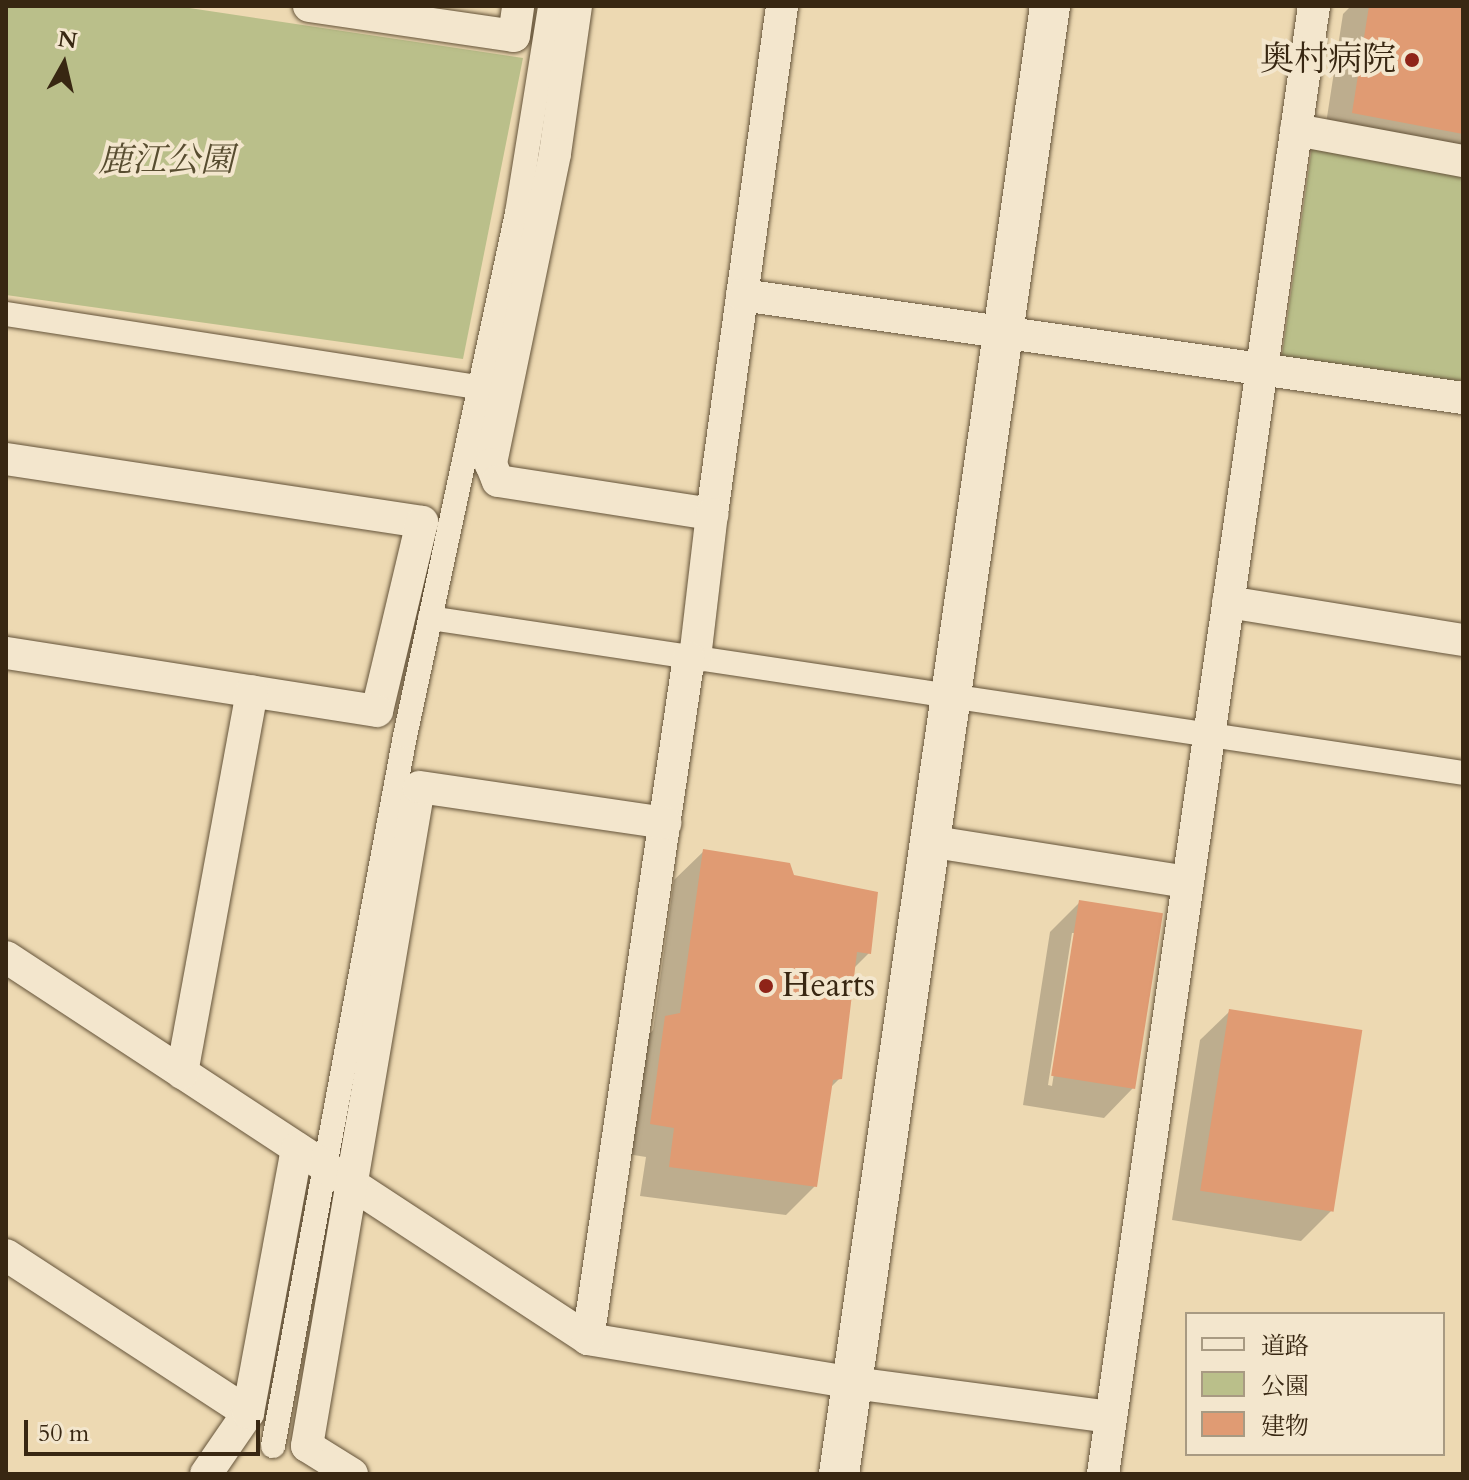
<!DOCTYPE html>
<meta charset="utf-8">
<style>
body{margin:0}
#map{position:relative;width:1469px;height:1480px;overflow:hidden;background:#edd9b2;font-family:Cardo,"Noto Serif JP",serif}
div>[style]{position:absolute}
.green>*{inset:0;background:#babf8a}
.shadow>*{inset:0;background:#0003}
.building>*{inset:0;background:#e09b73;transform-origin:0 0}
.roads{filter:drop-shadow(0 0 2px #65543a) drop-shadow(0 0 2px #65543a)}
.pedestrian>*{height:24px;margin:-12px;padding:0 12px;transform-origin:12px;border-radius:12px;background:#f3e6cd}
.minor>*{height:32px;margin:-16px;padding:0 16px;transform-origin:16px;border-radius:16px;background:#f3e6cd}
.tertiary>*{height:40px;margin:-20px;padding:0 20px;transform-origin:20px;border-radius:20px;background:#f3e6cd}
.dots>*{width:22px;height:22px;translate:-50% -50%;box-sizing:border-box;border:4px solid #f3e6cd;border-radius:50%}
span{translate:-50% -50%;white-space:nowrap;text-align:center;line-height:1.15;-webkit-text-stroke:8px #f3e6cd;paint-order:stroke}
.poi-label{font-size:34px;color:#382712}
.right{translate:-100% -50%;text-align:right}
.left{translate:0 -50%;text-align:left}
.park-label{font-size:34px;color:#584d30;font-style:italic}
.frame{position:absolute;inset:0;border:8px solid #382712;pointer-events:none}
.legend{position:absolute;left:1185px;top:1312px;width:260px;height:144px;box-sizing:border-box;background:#f3e6cd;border:2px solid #a89a82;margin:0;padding:10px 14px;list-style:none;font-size:24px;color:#382712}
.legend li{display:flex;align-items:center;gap:16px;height:40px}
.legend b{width:40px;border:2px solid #a89a82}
.north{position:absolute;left:24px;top:24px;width:80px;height:80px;-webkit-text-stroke:6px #f3e6cd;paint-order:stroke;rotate:8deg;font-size:22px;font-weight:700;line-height:32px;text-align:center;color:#382712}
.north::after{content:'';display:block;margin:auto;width:28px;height:36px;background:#382712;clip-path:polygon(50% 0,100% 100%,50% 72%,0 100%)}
.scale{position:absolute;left:24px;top:1420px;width:236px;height:36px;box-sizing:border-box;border:4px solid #382712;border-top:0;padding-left:10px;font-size:24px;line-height:28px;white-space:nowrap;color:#382712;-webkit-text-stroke:6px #f3e6cd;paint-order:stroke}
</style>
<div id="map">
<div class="green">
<i style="clip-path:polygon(6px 6px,176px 6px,523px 58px,463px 359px,6px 295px)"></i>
<i style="clip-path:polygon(1312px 147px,1463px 174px,1463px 391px,1281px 362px)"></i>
</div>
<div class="shadow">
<i style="clip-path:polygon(1351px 6px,1463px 6px,1463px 169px,1323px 143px,1343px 14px)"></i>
<i style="clip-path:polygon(704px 851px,792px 877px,869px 953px,853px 969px,840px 1078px,830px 1088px,815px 1186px,786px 1215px,640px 1196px,646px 1157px,621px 1153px,636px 1048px,653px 1030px,674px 880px)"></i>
<i style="clip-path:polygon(evenodd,1080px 902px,1133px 1088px,1104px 1118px,1023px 1105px,1050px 932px,1080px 902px,1072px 933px,1076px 933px,1052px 1086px,1048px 1085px,1072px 933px)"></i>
<i style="clip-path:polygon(1230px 1011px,1331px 1211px,1301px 1241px,1172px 1220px,1200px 1040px)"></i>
</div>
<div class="building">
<i style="clip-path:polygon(1369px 6px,1463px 6px,1463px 134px,1352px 113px)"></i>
<i style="clip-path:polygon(703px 849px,790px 863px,794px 875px,878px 892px,871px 954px,857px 952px,842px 1079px,833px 1080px,817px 1187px,669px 1167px,674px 1128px,650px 1124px,665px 1016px,680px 1013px)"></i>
<i style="left:1079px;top:900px;width:85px;height:178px;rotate:9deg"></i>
<i style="left:1229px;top:1009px;width:135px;height:184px;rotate:9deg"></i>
</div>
<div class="roads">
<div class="pedestrian">
<i style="left:6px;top:314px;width:480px;rotate:8.8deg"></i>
<i style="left:430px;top:618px;width:1045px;rotate:8.53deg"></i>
<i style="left:273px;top:1446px;width:722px;rotate:-79.47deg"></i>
<i style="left:405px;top:736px;width:535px;rotate:-77.91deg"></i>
<i style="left:517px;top:213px;width:210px;rotate:-80.9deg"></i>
</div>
<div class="minor">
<i style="left:309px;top:6px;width:207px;rotate:8.3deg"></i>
<i style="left:514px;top:36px;width:30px;rotate:-82deg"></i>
<i style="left:576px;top:6px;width:149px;rotate:98.1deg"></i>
<i style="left:555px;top:154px;width:317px;rotate:101.7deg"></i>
<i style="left:491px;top:464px;width:18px;rotate:68deg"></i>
<i style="left:498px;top:481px;width:217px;rotate:8.8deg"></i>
<i style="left:712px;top:514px;width:513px;rotate:-82.15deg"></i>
<i style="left:1296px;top:130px;width:170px;rotate:10.5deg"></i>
<i style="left:742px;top:295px;width:728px;rotate:8.13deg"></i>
<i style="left:6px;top:459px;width:421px;rotate:8.6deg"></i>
<i style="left:422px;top:522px;width:194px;rotate:103.4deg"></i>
<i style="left:377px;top:711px;width:376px;rotate:-171.1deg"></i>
<i style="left:1228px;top:602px;width:238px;rotate:9.2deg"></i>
<i style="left:695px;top:658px;width:145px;rotate:-83.3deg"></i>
<i style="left:928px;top:841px;width:263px;rotate:9deg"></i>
<i style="left:6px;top:957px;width:696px;rotate:33.28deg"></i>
<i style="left:588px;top:1339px;width:269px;rotate:9.4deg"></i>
<i style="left:853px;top:1383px;width:260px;rotate:7.5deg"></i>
<i style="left:182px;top:1073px;width:388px;rotate:-79.6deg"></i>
<i style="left:6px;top:1255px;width:289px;rotate:33.1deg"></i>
<i style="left:588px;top:1339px;width:689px;rotate:-81.58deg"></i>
<i style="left:206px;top:1474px;width:74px;rotate:-55.5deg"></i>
<i style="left:248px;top:1413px;width:269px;rotate:-79.5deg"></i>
<i style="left:352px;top:1474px;width:53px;rotate:-148.1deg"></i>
<i style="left:307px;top:1446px;width:668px;rotate:-80.35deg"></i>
<i style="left:419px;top:787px;width:249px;rotate:8.3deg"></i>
<i style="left:1103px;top:1474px;width:1483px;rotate:-81.82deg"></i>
</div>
<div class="tertiary">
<i style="left:839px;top:1474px;width:1483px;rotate:-81.82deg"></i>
</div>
</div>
<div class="dots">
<i style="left:1412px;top:60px;background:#8f2418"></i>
<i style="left:766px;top:986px;background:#8f2418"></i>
</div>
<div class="poi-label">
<span class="right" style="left:1396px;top:60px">奥村病院</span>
<span class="left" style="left:782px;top:986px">Hearts</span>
</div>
<div class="park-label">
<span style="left:166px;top:161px">鹿江公園</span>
</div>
<div class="frame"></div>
<ul class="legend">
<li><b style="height:10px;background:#f3e6cd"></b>道路</li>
<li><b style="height:22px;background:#babf8a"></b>公園</li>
<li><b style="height:22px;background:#e09b73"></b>建物</li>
</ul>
<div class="north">N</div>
<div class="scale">50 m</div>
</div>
